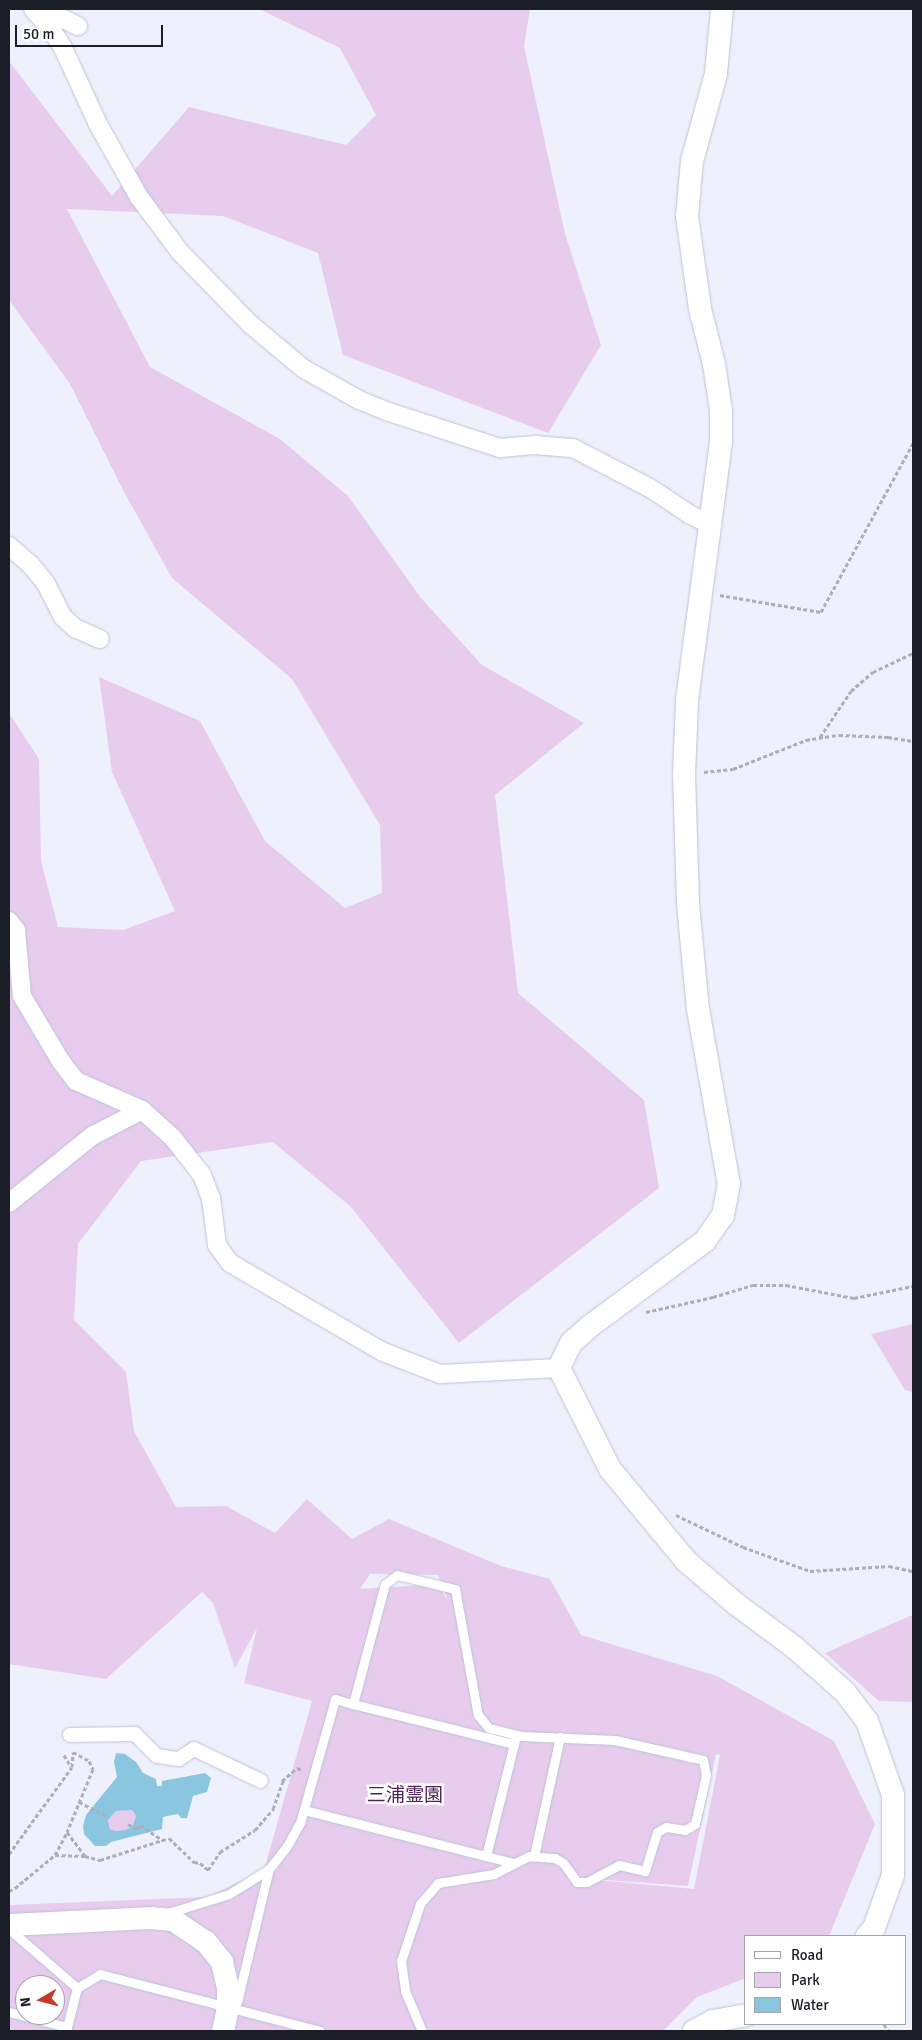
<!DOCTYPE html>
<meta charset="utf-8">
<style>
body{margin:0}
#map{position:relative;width:922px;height:2040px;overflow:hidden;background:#eef1fb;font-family:Signika,"Noto Sans JP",sans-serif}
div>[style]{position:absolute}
.green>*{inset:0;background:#e7ccee}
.water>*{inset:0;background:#8bc6e0}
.path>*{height:3px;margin-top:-1.5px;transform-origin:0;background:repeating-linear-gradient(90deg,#acafb9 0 4px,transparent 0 6.5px)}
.roads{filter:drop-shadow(0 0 1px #bcc2da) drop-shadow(0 0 1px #bcc2da)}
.service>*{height:9px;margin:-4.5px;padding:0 4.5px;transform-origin:4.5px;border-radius:4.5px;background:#fff}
.pedestrian>*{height:14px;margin:-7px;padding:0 7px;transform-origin:7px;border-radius:7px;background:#fff}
.minor>*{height:18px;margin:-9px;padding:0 9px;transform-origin:9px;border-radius:9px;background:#fff}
.tertiary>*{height:22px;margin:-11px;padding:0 11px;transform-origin:11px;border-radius:11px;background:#fff}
span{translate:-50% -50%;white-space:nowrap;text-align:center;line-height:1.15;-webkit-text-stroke:5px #fff;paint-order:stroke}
.park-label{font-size:19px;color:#4e2358}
.frame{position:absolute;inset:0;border:10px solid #1b1e26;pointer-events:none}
.legend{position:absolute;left:744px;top:1935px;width:162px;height:90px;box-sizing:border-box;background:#fff;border:1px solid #a4a5a8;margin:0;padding:6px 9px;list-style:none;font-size:15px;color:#1b1e26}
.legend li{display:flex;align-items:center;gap:10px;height:25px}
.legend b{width:25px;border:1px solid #a4a5a8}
.north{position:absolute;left:15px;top:1975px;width:50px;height:50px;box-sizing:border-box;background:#fff;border:1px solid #a4a5a8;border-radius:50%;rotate:262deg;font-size:14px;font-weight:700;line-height:20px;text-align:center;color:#1b1e26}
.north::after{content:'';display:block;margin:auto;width:18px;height:22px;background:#c6392d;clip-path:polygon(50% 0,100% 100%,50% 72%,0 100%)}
.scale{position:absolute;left:15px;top:25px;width:148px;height:22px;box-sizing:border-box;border:2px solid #1b1e26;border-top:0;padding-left:6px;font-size:15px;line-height:18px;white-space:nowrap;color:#1b1e26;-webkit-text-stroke:4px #fff;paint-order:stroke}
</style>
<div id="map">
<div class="green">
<i style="clip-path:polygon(evenodd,259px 9px,530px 9px,524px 46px,565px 234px,601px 345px,548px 433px,343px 355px,318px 253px,223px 216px,67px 209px,150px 367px,280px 439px,348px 496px,421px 598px,482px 665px,584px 723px,495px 795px,518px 993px,644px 1100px,659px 1188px,459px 1343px,351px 1207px,273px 1142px,141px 1161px,78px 1244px,74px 1320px,126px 1372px,134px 1431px,176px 1507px,226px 1506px,275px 1533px,307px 1499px,352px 1539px,389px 1519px,501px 1566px,550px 1579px,581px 1635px,717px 1676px,834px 1741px,875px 1824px,829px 1936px,746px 1936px,746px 1978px,697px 1997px,663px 2031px,9px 2031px,9px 1905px,207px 1897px,264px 1870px,312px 1701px,244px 1683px,257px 1628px,235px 1668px,213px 1603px,202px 1592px,106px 1679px,9px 1664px,9px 713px,39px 759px,41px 861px,58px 927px,123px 930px,175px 911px,112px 772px,99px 677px,200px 721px,265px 841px,345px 908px,382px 893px,380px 825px,292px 679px,172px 578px,123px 490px,70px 384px,9px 300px,9px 61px,112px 196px,189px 107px,346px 145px,376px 115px,340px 48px,259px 9px,370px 1574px,438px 1575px,448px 1601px,438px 1584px,360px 1589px,370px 1574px,259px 9px,716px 1754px,720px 1755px,694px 1889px,565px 1877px,688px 1886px,716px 1754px,259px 9px,25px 1985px,55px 1985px,55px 2015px,25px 2015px,25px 1985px)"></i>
<i style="clip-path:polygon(913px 1324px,913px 1392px,905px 1390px,871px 1334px)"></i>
<i style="clip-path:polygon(910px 1616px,913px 1616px,913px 1702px,879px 1701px,825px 1653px)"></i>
<i style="clip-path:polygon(126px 1810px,132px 1810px,136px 1816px,133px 1825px,126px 1830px,116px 1831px,110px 1829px,108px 1820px,116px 1811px)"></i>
</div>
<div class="water">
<i style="clip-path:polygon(evenodd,116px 1753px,125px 1754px,136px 1762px,143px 1773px,156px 1779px,157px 1786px,162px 1786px,162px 1781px,205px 1773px,211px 1778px,207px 1792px,193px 1796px,187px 1818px,181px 1818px,178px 1814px,163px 1817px,162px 1829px,111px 1842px,106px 1846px,95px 1846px,84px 1834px,83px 1826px,86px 1815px,117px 1777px,114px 1762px,116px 1753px,132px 1810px,136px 1816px,133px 1825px,126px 1830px,116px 1831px,110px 1829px,108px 1820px,116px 1811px,132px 1810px)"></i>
</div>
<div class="path">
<i style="left:720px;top:595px;width:102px;rotate:9.6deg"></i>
<i style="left:821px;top:612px;width:192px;rotate:-61.4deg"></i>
<i style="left:820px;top:737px;width:55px;rotate:-56deg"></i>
<i style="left:851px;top:691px;width:29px;rotate:-41deg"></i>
<i style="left:873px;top:672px;width:44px;rotate:-25.4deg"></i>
<i style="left:704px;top:772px;width:29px;rotate:-6deg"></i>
<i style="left:733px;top:769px;width:79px;rotate:-21.7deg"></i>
<i style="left:806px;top:740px;width:33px;rotate:-9deg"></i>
<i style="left:839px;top:735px;width:49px;rotate:2.3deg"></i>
<i style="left:888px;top:737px;width:25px;rotate:9deg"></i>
<i style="left:646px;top:1312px;width:69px;rotate:-12.6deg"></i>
<i style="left:713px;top:1297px;width:42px;rotate:-16.7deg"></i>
<i style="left:753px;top:1285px;width:33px"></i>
<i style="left:786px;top:1285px;width:69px;rotate:10.8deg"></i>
<i style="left:854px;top:1298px;width:60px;rotate:-11.5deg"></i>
<i style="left:676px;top:1515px;width:74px;rotate:25.5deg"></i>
<i style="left:743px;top:1547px;width:71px;rotate:19.7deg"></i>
<i style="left:810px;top:1571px;width:79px;rotate:-3.6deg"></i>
<i style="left:889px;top:1566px;width:25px;rotate:12deg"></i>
<i style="left:64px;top:1755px;width:14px;rotate:60deg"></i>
<i style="left:282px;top:1781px;width:20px;rotate:-41deg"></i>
<i style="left:297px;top:1768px;width:6px;rotate:18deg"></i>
<i style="left:79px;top:1802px;width:30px;rotate:27deg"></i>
<i style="left:128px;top:1824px;width:10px;rotate:29deg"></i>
<i style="left:137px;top:1829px;width:5px;rotate:-53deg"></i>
<i style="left:140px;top:1825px;width:27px;rotate:34deg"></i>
<i style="left:9px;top:1854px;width:107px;rotate:-54.1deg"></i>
<i style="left:72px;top:1767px;width:15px;rotate:-86deg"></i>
<i style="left:73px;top:1752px;width:18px;rotate:29deg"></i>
<i style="left:89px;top:1761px;width:9px;rotate:63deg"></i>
<i style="left:93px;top:1769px;width:68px;rotate:112.4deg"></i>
<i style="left:55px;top:1855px;width:26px;rotate:-62deg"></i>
<i style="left:67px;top:1832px;width:30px;rotate:53deg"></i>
<i style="left:9px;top:1891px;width:7px;rotate:-27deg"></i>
<i style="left:15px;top:1888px;width:52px;rotate:-39.5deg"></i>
<i style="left:55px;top:1855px;width:30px;rotate:2deg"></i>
<i style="left:85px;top:1856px;width:16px;rotate:15deg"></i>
<i style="left:100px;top:1860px;width:72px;rotate:-17.7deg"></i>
<i style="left:169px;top:1838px;width:35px;rotate:44deg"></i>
<i style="left:194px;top:1862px;width:6px;rotate:9deg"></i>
<i style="left:200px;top:1863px;width:11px;rotate:41deg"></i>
<i style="left:208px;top:1870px;width:22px;rotate:-56deg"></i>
<i style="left:220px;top:1852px;width:41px;rotate:-32.2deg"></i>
<i style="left:255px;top:1830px;width:28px;rotate:-49deg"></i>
<i style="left:273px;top:1809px;width:30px;rotate:-70deg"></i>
<i style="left:884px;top:2024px;width:8px;rotate:60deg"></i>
</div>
<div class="roads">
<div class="service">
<i style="left:353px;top:1704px;width:166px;rotate:14deg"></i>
<i style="left:304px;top:1810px;width:216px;rotate:14.2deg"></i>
<i style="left:486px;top:1856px;width:120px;rotate:-76deg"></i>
<i style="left:534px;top:1856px;width:122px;rotate:-77.7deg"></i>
<i style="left:168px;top:1913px;width:64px;rotate:-17.3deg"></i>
<i style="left:229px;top:1894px;width:47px;rotate:-32deg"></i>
<i style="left:269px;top:1869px;width:29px;rotate:-52deg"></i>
<i style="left:287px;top:1846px;width:26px;rotate:-61deg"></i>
<i style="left:300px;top:1823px;width:129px;rotate:-74.2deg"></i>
<i style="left:335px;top:1699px;width:19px;rotate:16deg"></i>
<i style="left:353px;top:1704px;width:124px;rotate:-75.1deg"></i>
<i style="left:385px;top:1584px;width:15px;rotate:-37deg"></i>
<i style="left:397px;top:1575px;width:60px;rotate:13.6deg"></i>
<i style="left:455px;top:1589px;width:128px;rotate:79.7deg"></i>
<i style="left:478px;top:1715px;width:17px;rotate:50deg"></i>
<i style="left:489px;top:1728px;width:33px;rotate:14deg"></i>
<i style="left:521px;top:1736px;width:94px;rotate:2.4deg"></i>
<i style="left:615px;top:1740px;width:90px;rotate:12.8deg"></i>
<i style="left:703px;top:1760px;width:15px;rotate:79deg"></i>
<i style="left:706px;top:1775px;width:50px;rotate:102.7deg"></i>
<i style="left:695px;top:1824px;width:12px;rotate:149deg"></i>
<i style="left:685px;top:1830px;width:19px;rotate:-171deg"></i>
<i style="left:666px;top:1827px;width:10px;rotate:151deg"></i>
<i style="left:657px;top:1832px;width:41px;rotate:107.1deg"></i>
<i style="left:645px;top:1871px;width:27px;rotate:-167deg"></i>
<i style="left:619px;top:1865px;width:36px;rotate:152deg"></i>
<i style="left:587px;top:1882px;width:10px;rotate:180deg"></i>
<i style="left:577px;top:1882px;width:24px;rotate:-126deg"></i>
<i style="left:563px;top:1863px;width:9px;rotate:-148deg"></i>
<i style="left:555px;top:1858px;width:26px;rotate:-176deg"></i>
<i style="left:529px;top:1856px;width:39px;rotate:153deg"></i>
<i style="left:494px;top:1874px;width:57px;rotate:170.9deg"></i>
<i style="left:438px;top:1883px;width:28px;rotate:131deg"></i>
<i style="left:420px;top:1904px;width:60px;rotate:108.4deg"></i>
<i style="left:401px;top:1961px;width:30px;rotate:82deg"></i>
<i style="left:405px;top:1991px;width:43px;rotate:67deg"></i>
<i style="left:9px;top:1929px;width:90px;rotate:40.9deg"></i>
<i style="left:237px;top:2002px;width:137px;rotate:-76.5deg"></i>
<i style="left:9px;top:2012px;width:60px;rotate:14.5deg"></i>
<i style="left:66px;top:2031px;width:44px;rotate:-75.7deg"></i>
<i style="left:77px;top:1988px;width:27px;rotate:-31deg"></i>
<i style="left:100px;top:1974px;width:227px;rotate:14.5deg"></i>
</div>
<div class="pedestrian">
<i style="left:70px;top:1735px;width:65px;rotate:-0.9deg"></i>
<i style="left:135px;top:1734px;width:31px;rotate:45deg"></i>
<i style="left:157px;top:1756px;width:22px;rotate:8deg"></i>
<i style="left:179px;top:1759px;width:18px;rotate:-34deg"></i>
<i style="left:194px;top:1749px;width:74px;rotate:25.5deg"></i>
</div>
<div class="minor">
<i style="left:33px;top:9px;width:30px;rotate:49deg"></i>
<i style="left:53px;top:32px;width:19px;rotate:58deg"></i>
<i style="left:63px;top:48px;width:84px;rotate:65.3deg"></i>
<i style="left:98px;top:124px;width:84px;rotate:60.7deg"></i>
<i style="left:139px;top:197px;width:69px;rotate:53.3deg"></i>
<i style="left:180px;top:252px;width:100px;rotate:45.8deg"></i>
<i style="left:250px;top:324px;width:70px;rotate:39.8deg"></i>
<i style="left:304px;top:369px;width:63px;rotate:29.4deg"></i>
<i style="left:359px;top:400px;width:32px;rotate:22deg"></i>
<i style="left:389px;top:412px;width:117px;rotate:18deg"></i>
<i style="left:500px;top:448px;width:35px;rotate:-5deg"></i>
<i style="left:535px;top:445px;width:38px;rotate:5deg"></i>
<i style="left:573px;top:448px;width:87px;rotate:27.5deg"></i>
<i style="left:650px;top:488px;width:47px;rotate:33.7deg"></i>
<i style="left:689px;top:514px;width:25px;rotate:27deg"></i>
<i style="left:43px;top:9px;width:39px;rotate:26deg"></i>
<i style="left:9px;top:546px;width:28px;rotate:41deg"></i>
<i style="left:30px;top:564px;width:26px;rotate:51deg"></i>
<i style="left:46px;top:584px;width:37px;rotate:63deg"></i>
<i style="left:63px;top:617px;width:16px;rotate:43deg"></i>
<i style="left:75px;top:628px;width:27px;rotate:24deg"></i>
<i style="left:9px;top:921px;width:11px;rotate:52deg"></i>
<i style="left:16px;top:930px;width:66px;rotate:84.8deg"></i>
<i style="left:22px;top:996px;width:74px;rotate:59.3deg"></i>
<i style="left:60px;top:1060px;width:26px;rotate:53deg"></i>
<i style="left:76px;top:1081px;width:72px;rotate:23.7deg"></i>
<i style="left:142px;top:1110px;width:42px;rotate:42.1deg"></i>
<i style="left:173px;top:1138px;width:47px;rotate:51.9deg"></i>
<i style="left:202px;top:1175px;width:25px;rotate:69deg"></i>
<i style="left:211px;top:1198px;width:47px;rotate:82.7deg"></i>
<i style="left:217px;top:1245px;width:22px;rotate:54deg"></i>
<i style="left:230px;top:1263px;width:177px;rotate:30.2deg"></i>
<i style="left:383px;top:1352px;width:61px;rotate:21.1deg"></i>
<i style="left:440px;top:1374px;width:119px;rotate:-2.9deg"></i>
<i style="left:9px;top:1203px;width:107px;rotate:-38.9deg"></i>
<i style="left:92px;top:1136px;width:56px;rotate:-27.5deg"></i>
</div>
<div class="tertiary">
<i style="left:722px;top:9px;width:65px;rotate:95.3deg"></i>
<i style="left:716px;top:74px;width:90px;rotate:105.4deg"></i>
<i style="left:692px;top:161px;width:55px;rotate:95.2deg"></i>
<i style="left:687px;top:216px;width:94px;rotate:82deg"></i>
<i style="left:700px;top:309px;width:57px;rotate:75.7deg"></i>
<i style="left:714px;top:364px;width:48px;rotate:81.5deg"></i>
<i style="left:721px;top:411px;width:31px;rotate:90deg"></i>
<i style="left:721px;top:442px;width:261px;rotate:97.5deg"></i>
<i style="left:687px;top:701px;width:74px;rotate:92.3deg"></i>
<i style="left:684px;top:775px;width:129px;rotate:88.2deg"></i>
<i style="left:688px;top:904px;width:105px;rotate:84.6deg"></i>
<i style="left:698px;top:1009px;width:178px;rotate:80deg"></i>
<i style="left:729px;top:1184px;width:32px;rotate:101deg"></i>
<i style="left:723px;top:1215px;width:32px;rotate:125deg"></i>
<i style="left:705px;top:1241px;width:143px;rotate:143.5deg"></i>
<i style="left:590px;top:1326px;width:25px;rotate:138deg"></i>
<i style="left:571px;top:1343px;width:28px;rotate:116deg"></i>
<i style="left:559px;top:1368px;width:113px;rotate:63.2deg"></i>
<i style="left:610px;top:1469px;width:119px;rotate:50.4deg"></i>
<i style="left:686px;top:1561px;width:66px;rotate:40.7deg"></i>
<i style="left:736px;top:1604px;width:72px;rotate:36.6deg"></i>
<i style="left:794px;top:1647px;width:68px;rotate:41.4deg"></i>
<i style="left:845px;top:1692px;width:36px;rotate:53deg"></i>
<i style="left:867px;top:1721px;width:78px;rotate:70.6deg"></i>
<i style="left:893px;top:1795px;width:80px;rotate:90deg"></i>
<i style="left:893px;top:1875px;width:56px;rotate:109.7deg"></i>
<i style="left:874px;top:1928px;width:11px;rotate:131deg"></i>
<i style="left:9px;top:1925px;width:141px;rotate:-2.8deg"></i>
<i style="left:150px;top:1918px;width:23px;rotate:5deg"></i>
<i style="left:173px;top:1920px;width:40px;rotate:34deg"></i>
<i style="left:206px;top:1942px;width:26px;rotate:51deg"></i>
<i style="left:222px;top:1962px;width:26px;rotate:77deg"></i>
<i style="left:228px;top:1987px;width:21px;rotate:90deg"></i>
<i style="left:228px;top:2008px;width:24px;rotate:102deg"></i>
<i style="left:694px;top:2031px;width:21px;rotate:-28deg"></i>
<i style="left:713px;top:2021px;width:34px;rotate:-10deg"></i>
</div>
</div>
<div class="park-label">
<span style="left:405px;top:1796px">三浦霊園</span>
</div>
<div class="frame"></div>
<ul class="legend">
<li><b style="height:6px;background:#fff"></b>Road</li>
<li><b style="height:14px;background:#e7ccee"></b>Park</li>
<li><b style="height:14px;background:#8bc6e0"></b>Water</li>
</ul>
<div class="north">N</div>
<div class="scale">50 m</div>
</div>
